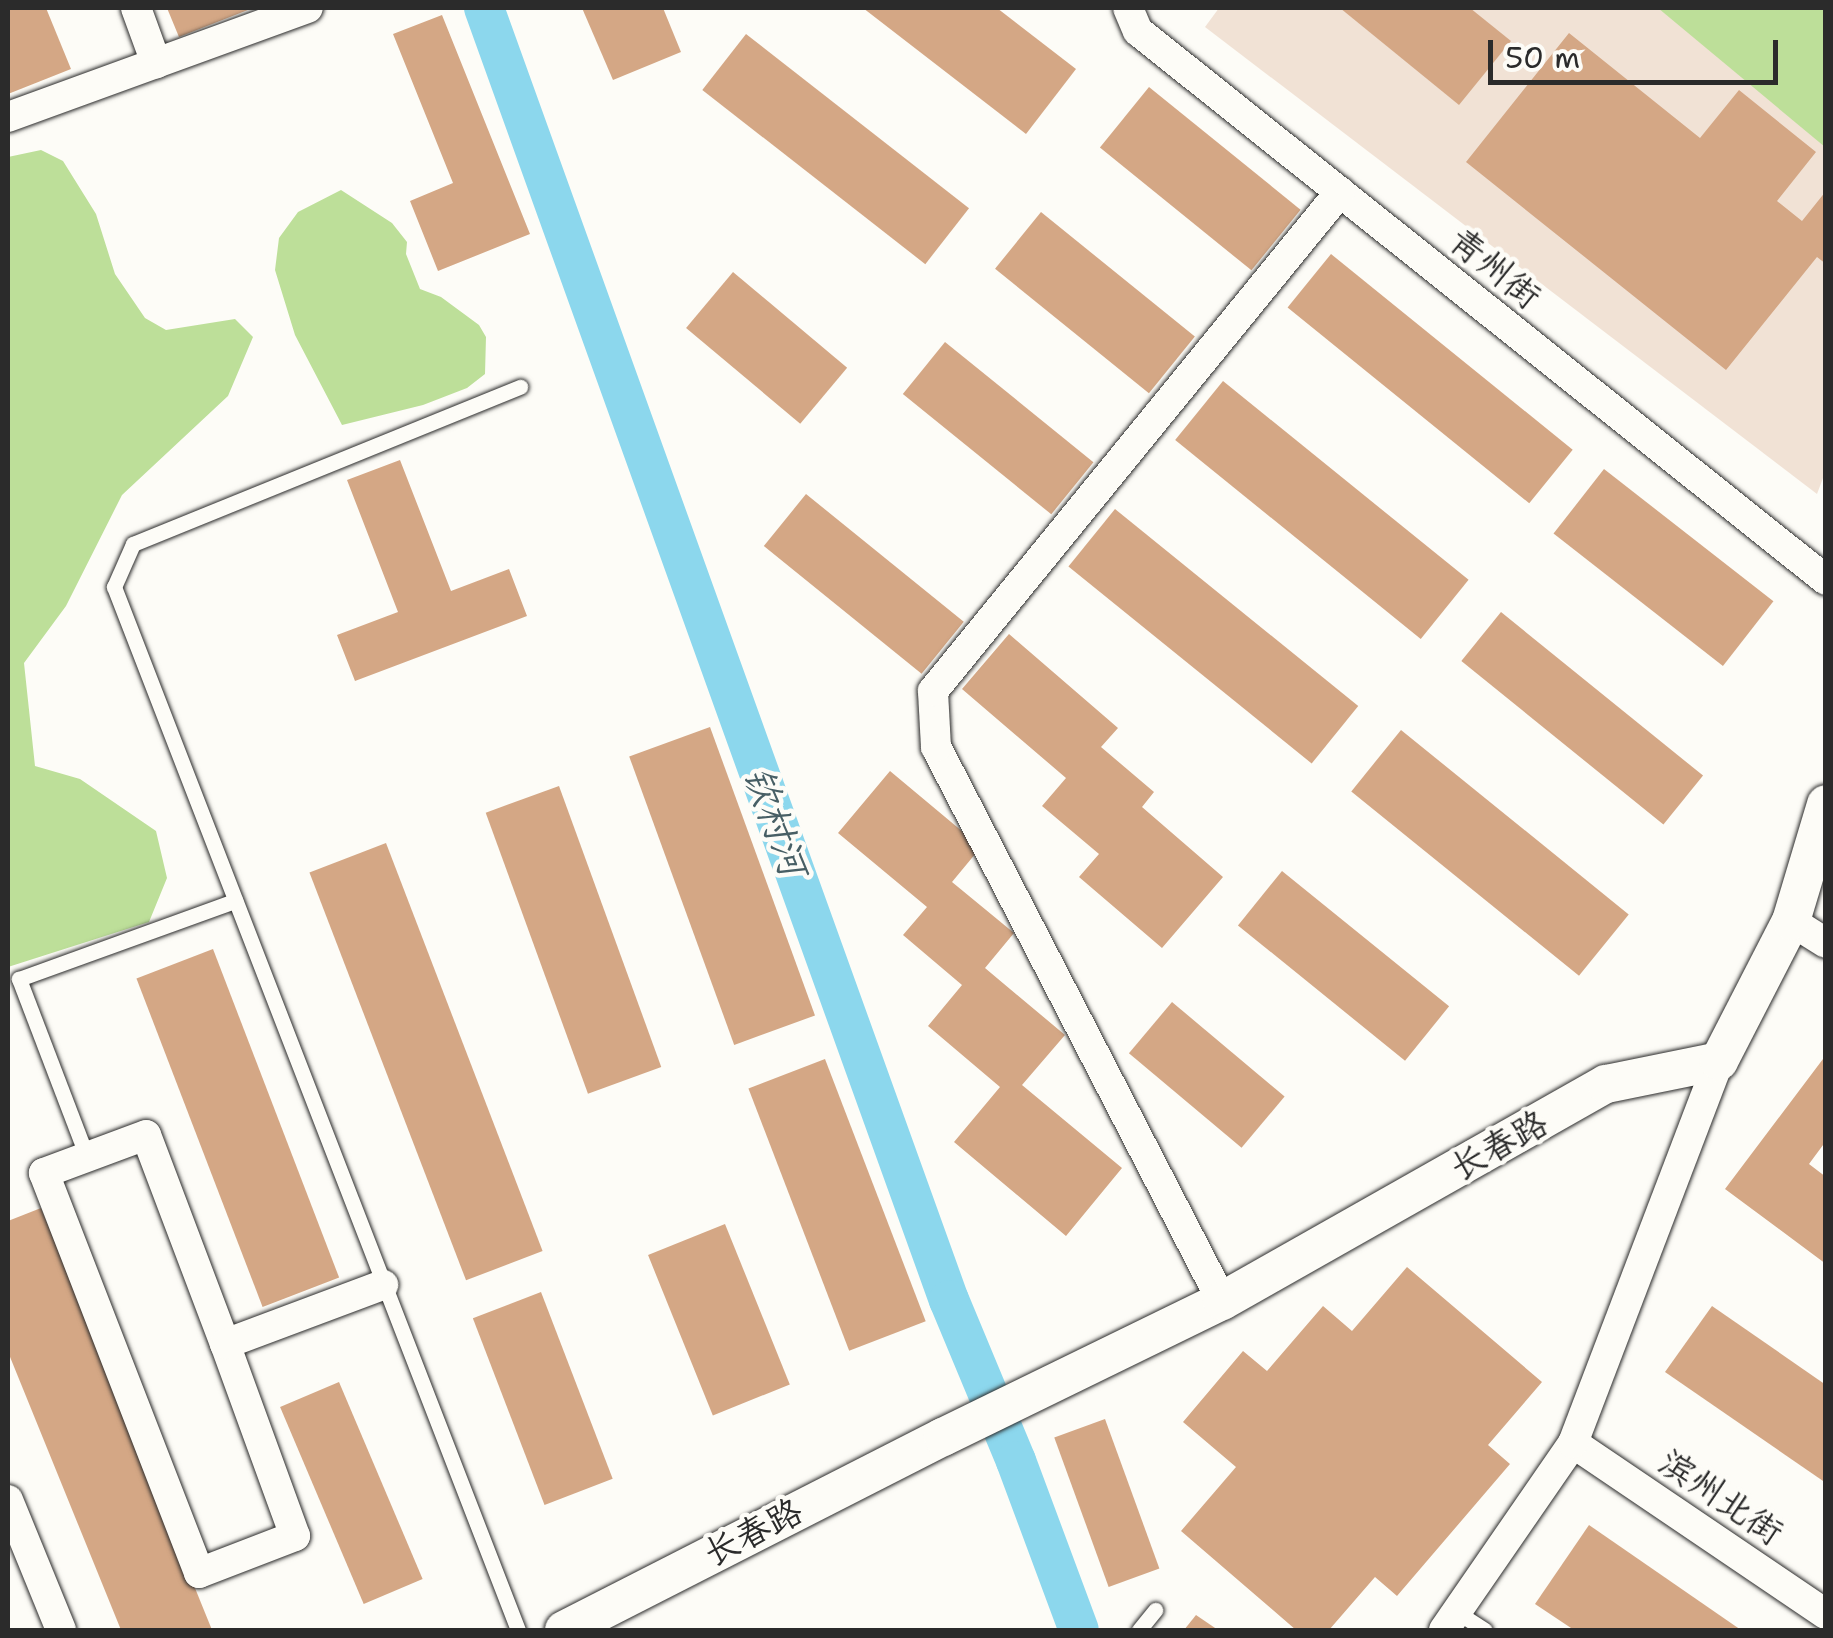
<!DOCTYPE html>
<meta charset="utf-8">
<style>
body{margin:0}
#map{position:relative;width:1833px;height:1638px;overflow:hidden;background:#fdfcf7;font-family:"Shantell Sans","LXGW WenKai TC",sans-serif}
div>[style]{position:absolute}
.built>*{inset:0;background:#f1e2d5}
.green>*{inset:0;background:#bddf99}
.canal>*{height:40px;margin:-20px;padding:0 20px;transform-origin:20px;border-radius:20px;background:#8cd7ed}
.building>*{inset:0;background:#d4a785;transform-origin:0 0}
.roads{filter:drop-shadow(0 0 2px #2b2b2b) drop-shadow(0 0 2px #2b2b2b)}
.service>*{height:15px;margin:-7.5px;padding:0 7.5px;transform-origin:7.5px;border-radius:7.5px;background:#fdfcf7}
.minor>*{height:30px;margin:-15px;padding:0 15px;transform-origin:15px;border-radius:15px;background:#fdfcf7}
.tertiary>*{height:38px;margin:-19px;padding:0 19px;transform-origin:19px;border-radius:19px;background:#fdfcf7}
span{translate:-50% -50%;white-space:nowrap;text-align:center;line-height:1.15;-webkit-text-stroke:9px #fdfcf7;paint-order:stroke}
.street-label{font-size:35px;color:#2b2b2b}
.water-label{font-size:38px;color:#485f65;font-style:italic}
.frame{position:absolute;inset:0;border:10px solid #2b2b2b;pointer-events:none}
.scale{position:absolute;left:1488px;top:40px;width:290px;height:45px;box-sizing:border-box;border:5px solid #2b2b2b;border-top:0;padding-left:12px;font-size:30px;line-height:35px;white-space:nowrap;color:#2b2b2b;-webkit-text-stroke:8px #fdfcf7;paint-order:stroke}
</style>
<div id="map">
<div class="built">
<i style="clip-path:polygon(1219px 8px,1825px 8px,1826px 470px,1817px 494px,1205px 27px)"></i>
</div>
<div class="green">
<i style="clip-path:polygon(1658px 8px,1825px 8px,1825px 147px)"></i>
<i style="clip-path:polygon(41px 150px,63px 161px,96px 214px,115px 274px,145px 318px,166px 330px,235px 319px,253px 337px,228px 396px,122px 495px,66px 606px,24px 663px,35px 766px,80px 779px,156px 831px,167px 878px,149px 922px,8px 967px,8px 157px)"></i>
<i style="clip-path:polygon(341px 190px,392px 223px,407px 242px,406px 254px,420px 289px,441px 297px,479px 325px,486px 337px,485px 374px,467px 388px,423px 405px,342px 425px,295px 335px,275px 270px,279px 238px,298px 212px)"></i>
</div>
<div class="canal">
<i style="left:484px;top:8px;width:1373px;rotate:70.21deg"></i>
<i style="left:949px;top:1300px;width:174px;rotate:67.4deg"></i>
<i style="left:1016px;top:1461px;width:180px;rotate:69.6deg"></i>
</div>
<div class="building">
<i style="clip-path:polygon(8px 8px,46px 8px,71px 69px,8px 94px)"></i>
<i style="clip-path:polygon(167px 8px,253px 8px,179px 37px)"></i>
<i style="clip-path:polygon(582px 8px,663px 8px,681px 52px,613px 80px)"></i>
<i style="clip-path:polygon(863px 8px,997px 8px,1076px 69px,1026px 134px)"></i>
<i style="clip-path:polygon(1340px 8px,1470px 8px,1511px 41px,1459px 105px)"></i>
<i style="clip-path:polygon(442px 15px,530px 234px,438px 271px,410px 201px,453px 183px,393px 34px)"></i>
<i style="clip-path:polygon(1569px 33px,1700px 138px,1739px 90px,1816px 152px,1777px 201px,1802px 221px,1826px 191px,1826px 264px,1817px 257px,1726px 370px,1466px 162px)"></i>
<i style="left:746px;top:34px;width:283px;height:71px;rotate:38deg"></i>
<i style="left:1149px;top:87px;width:195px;height:78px;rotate:39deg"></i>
<i style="left:1041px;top:212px;width:198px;height:73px;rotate:39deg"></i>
<i style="left:1331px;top:254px;width:311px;height:69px;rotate:39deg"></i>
<i style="left:733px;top:272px;width:149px;height:73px;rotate:40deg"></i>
<i style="left:945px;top:342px;width:191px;height:67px;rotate:39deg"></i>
<i style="left:1223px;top:381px;width:316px;height:76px;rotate:39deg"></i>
<i style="clip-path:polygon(400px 460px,451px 591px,509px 569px,527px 616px,355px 681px,337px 635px,398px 612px,347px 480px)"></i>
<i style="left:1604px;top:469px;width:215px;height:82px;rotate:38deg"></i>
<i style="left:806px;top:494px;width:203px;height:67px;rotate:39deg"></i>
<i style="left:1115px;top:509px;width:313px;height:74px;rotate:39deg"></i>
<i style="left:1501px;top:612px;width:260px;height:63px;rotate:39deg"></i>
<i style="clip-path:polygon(1009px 634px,1118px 728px,1101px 747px,1154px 792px,1142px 807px,1223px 877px,1162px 948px,1079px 877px,1099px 854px,1042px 806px,1066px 778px,962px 689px)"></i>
<i style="left:710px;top:727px;width:307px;height:86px;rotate:70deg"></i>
<i style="left:1401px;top:730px;width:293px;height:79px;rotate:39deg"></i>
<i style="clip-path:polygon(890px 771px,981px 847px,952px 882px,1014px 933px,985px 968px,1065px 1035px,1022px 1085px,1122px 1168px,1066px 1236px,954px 1142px,1000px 1087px,928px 1026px,962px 985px,903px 935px,927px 907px,838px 833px)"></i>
<i style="left:559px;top:786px;width:299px;height:78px;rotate:70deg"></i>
<i style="left:386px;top:843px;width:437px;height:82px;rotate:69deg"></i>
<i style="left:1282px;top:871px;width:215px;height:70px;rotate:39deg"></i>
<i style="left:213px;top:949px;width:352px;height:82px;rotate:69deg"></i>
<i style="left:1172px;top:1002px;width:147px;height:67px;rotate:40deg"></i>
<i style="clip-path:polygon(1826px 1055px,1826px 1141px,1809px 1164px,1826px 1177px,1826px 1264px,1725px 1189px)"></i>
<i style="left:825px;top:1059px;width:281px;height:82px;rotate:69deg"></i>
<i style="clip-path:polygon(41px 1208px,212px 1630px,121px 1630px,8px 1352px,8px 1221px)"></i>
<i style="left:725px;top:1224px;width:173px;height:83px;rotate:68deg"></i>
<i style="clip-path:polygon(1407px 1267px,1542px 1382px,1488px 1445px,1510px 1464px,1397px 1596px,1375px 1577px,1329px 1630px,1296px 1630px,1181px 1531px,1236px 1467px,1183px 1422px,1243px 1351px,1267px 1371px,1323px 1306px,1352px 1331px)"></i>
<i style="left:541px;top:1292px;width:200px;height:73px;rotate:69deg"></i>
<i style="clip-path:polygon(1712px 1306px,1826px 1385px,1826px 1483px,1665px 1372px)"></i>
<i style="left:339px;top:1382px;width:214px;height:64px;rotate:67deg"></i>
<i style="left:1105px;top:1419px;width:159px;height:54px;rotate:70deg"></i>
<i style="clip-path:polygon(1589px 1525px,1741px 1630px,1574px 1630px,1535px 1604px)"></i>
<i style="clip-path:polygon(1196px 1615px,1218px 1630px,1184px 1630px)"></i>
</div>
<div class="roads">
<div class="service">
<i style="left:87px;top:1157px;width:191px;rotate:-110.9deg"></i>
<i style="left:19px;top:979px;width:230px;rotate:-19.9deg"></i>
<i style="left:1457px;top:1612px;width:33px;rotate:33deg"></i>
<i style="left:518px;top:1630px;width:1119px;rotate:-111.17deg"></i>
<i style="left:114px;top:587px;width:47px;rotate:-66.2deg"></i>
<i style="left:133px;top:544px;width:418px;rotate:-22.1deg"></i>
<i style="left:1139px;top:1630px;width:26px;rotate:-51deg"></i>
</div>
<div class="minor">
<i style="left:136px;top:8px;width:59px;rotate:70deg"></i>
<i style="left:1128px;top:8px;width:25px;rotate:67deg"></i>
<i style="left:1138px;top:31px;width:880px;rotate:38.59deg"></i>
<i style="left:8px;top:117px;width:319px;rotate:-20deg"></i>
<i style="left:1791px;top:921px;width:41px;rotate:32.2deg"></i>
<i style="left:1222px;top:1301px;width:623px;rotate:-117.3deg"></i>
<i style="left:936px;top:747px;width:56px;rotate:-93.1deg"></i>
<i style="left:933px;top:691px;width:644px;rotate:-50.8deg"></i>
<i style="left:225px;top:1344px;width:223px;rotate:-110.7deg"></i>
<i style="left:146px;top:1135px;width:109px;rotate:159.6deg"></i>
<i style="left:44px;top:1173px;width:429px;rotate:68.8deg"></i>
<i style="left:199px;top:1573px;width:103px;rotate:-21.1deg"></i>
<i style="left:295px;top:1536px;width:204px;rotate:-110deg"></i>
<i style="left:225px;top:1344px;width:169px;rotate:-20.5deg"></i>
<i style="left:1573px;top:1443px;width:305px;rotate:34.1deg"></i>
<i style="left:8px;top:1500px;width:140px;rotate:67.8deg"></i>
<i style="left:1444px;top:1630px;width:227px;rotate:-55.4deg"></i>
<i style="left:1573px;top:1443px;width:409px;rotate:-69.1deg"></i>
</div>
<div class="tertiary">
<i style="left:564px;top:1630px;width:425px;rotate:-27deg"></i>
<i style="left:943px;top:1437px;width:310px;rotate:-26deg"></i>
<i style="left:1222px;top:1301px;width:441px;rotate:-29.5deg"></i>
<i style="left:1606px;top:1084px;width:115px;rotate:-11.5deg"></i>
<i style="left:1719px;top:1061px;width:157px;rotate:-62.8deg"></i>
<i style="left:1791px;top:921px;width:122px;rotate:-73.3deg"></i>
</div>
</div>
<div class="street-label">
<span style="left:1495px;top:268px;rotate:39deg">青州街</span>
<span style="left:1499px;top:1145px;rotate:-29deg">长春路</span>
<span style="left:1721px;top:1497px;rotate:34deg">滨州北街</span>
<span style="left:753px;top:1532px;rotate:-27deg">长春路</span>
</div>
<div class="water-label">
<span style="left:776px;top:821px;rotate:70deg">钦村河</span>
</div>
<div class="frame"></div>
<div class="scale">50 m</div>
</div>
